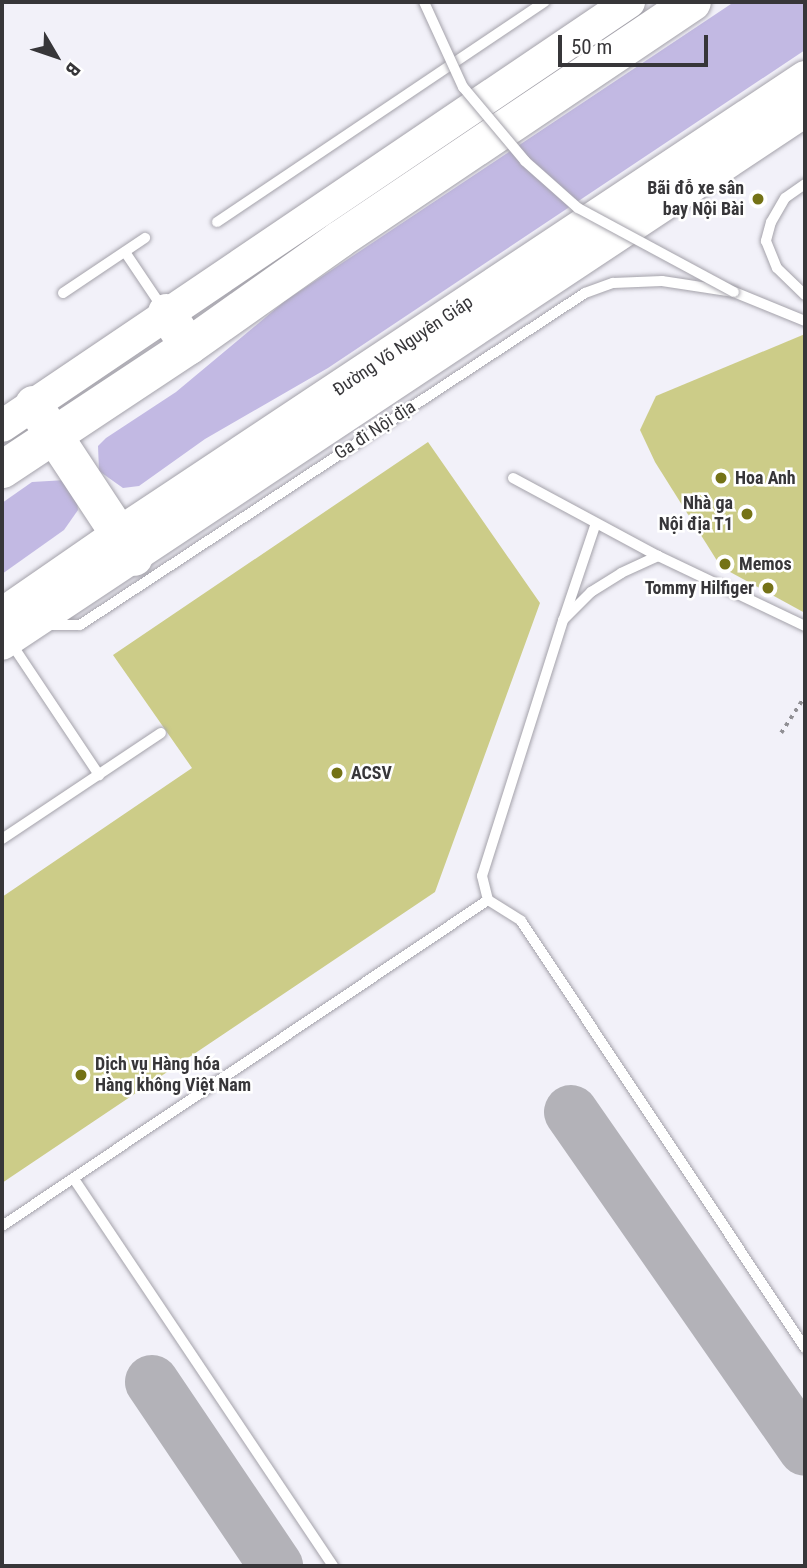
<!DOCTYPE html>
<meta charset="utf-8">
<style>
body{margin:0}
#map{position:relative;width:807px;height:1568px;overflow:hidden;background:#f2f1f9;font-family:"Roboto Condensed",sans-serif}
div>[style]{position:absolute}
.green>*{inset:0;background:#c2b9e3}
.taxiway>*{height:54px;margin:-27px;padding:0 27px;transform-origin:27px;border-radius:27px;background:#b3b2b8}
.building>*{inset:0;background:#cc8}
.path>*{height:3.5px;margin-top:-1.75px;transform-origin:0;background:repeating-linear-gradient(90deg,#908f94 0 3.5px,transparent 0 8.5px)}
.roads{filter:drop-shadow(0 0 2px #a4a2aa) drop-shadow(0 0 2px #a4a2aa)}
.service>*{height:10px;margin:-5px;padding:0 5px;transform-origin:5px;border-radius:5px;background:#fff}
.secondary>*{height:32px;margin:-16px;padding:0 16px;transform-origin:16px;border-radius:16px;background:#fff}
.trunk>*{height:37px;margin:-18.5px;padding:0 18.5px;transform-origin:18.5px;border-radius:18.5px;background:#fff}
.bridges{filter:drop-shadow(0 0 2px #a4a2aa) drop-shadow(0 0 2px #a4a2aa)}
.service-bridge>*{height:10px;margin:-5px;padding:0 5px;transform-origin:5px;border-radius:5px;background:#fff}
.dots>*{width:19px;height:19px;translate:-50% -50%;box-sizing:border-box;border:4px solid #fff;border-radius:50%}
span{translate:-50% -50%;white-space:nowrap;text-align:center;line-height:1.15;-webkit-text-stroke:5px #fff;paint-order:stroke}
.poi-label{font-size:18px;color:#373639;font-weight:700}
.right{translate:-100% -50%;text-align:right}
.left{translate:0 -50%;text-align:left}
.street-label{font-size:18px;color:#373639}
.frame{position:absolute;inset:0;border:4px solid #373639;pointer-events:none}
.north{position:absolute;left:21px;top:21px;width:70px;height:70px;-webkit-text-stroke:5px #fff;paint-order:stroke;rotate:129deg;font-size:19px;font-weight:700;line-height:28px;text-align:center;color:#373639}
.north::after{content:'';display:block;margin:auto;width:24px;height:32px;background:#373639;clip-path:polygon(50% 0,100% 100%,50% 72%,0 100%)}
.scale{position:absolute;left:558px;top:35px;width:150px;height:32px;box-sizing:border-box;border:4px solid #373639;border-top:0;padding-left:9px;font-size:21px;line-height:24px;white-space:nowrap;color:#373639;-webkit-text-stroke:5px #fff;paint-order:stroke}
</style>
<div id="map">
<div class="green">
<i style="clip-path:polygon(734px 2px,805px 2px,805px 50px,328px 368px,205px 439px,139px 486px,123px 488px,99px 471px,98px 446px,106px 438px,176px 392px,285px 301px)"></i>
<i style="clip-path:polygon(66px 480px,76px 493px,78px 510px,64px 530px,2px 574px,2px 503px,32px 482px)"></i>
</div>
<div class="taxiway">
<i style="left:571px;top:1112px;width:410px;rotate:55.2deg"></i>
<i style="left:152px;top:1382px;width:222px;rotate:56deg"></i>
</div>
<div class="building">
<i style="clip-path:polygon(805px 334px,805px 613px,721px 567px,655px 462px,640px 430px,656px 396px)"></i>
<i style="clip-path:polygon(428px 442px,540px 603px,435px 892px,2px 1183px,2px 897px,192px 768px,113px 655px)"></i>
</div>
<div class="path">
<i style="left:781px;top:733px;width:44px;rotate:-57deg"></i>
</div>
<div class="roads">
<div class="service">
<i style="left:805px;top:184px;width:24px;rotate:145deg"></i>
<i style="left:785px;top:198px;width:28px;rotate:120deg"></i>
<i style="left:771px;top:222px;width:20px;rotate:105deg"></i>
<i style="left:766px;top:241px;width:29px;rotate:68deg"></i>
<i style="left:777px;top:268px;width:39px;rotate:44deg"></i>
<i style="left:217px;top:222px;width:395px;rotate:-33.9deg"></i>
<i style="left:125px;top:252px;width:66px;rotate:56.1deg"></i>
<i style="left:63px;top:293px;width:99px;rotate:-33.9deg"></i>
<i style="left:513px;top:478px;width:165px;rotate:28.3deg"></i>
<i style="left:658px;top:556px;width:163px;rotate:25.5deg"></i>
<i style="left:564px;top:618px;width:100px;rotate:-71.4deg"></i>
<i style="left:45px;top:625px;width:35px"></i>
<i style="left:80px;top:625px;width:604px;rotate:-33.32deg"></i>
<i style="left:585px;top:293px;width:30px;rotate:-20deg"></i>
<i style="left:613px;top:283px;width:49px;rotate:-2.3deg"></i>
<i style="left:662px;top:281px;width:73px;rotate:8.7deg"></i>
<i style="left:734px;top:292px;width:77px;rotate:22.2deg"></i>
<i style="left:11px;top:643px;width:159px;rotate:56.3deg"></i>
<i style="left:2px;top:839px;width:191px;rotate:-33.7deg"></i>
<i style="left:488px;top:900px;width:39px;rotate:32deg"></i>
<i style="left:521px;top:921px;width:513px;rotate:56.37deg"></i>
<i style="left:74px;top:1179px;width:466px;rotate:56.2deg"></i>
<i style="left:2px;top:1226px;width:585px;rotate:-33.85deg"></i>
<i style="left:488px;top:900px;width:25px;rotate:-104deg"></i>
<i style="left:482px;top:876px;width:269px;rotate:-72.4deg"></i>
<i style="left:563px;top:620px;width:40px;rotate:-45deg"></i>
<i style="left:591px;top:592px;width:36px;rotate:-32deg"></i>
<i style="left:621px;top:573px;width:41px;rotate:-24.7deg"></i>
</div>
<div class="secondary">
<i style="left:2px;top:426px;width:757px;rotate:-34.07deg"></i>
<i style="left:2px;top:644px;width:964px;rotate:-33.57deg"></i>
</div>
<div class="trunk">
<i style="left:166px;top:312px;width:40px;rotate:57.1deg"></i>
<i style="left:33px;top:404px;width:183px;rotate:56.6deg"></i>
<i style="left:2px;top:469px;width:223px;rotate:-33.5deg"></i>
<i style="left:188px;top:346px;width:185px;rotate:-35.3deg"></i>
<i style="left:339px;top:239px;width:425px;rotate:-33.9deg"></i>
<i style="left:2px;top:616px;width:142px;rotate:-34.7deg"></i>
<i style="left:119px;top:535px;width:824px;rotate:-33.61deg"></i>
</div>
</div>
<div class="bridges">
<div class="service-bridge">
<i style="left:424px;top:2px;width:94px;rotate:65.4deg"></i>
<i style="left:463px;top:87px;width:97px;rotate:50deg"></i>
<i style="left:525px;top:161px;width:71px;rotate:41.6deg"></i>
<i style="left:578px;top:208px;width:177px;rotate:28.3deg"></i>
</div>
</div>
<div class="dots">
<i style="left:758px;top:199px;background:#747216"></i>
<i style="left:721px;top:478px;background:#747216"></i>
<i style="left:747px;top:514px;background:#747216"></i>
<i style="left:725px;top:564px;background:#747216"></i>
<i style="left:768px;top:588px;background:#747216"></i>
<i style="left:337px;top:773px;background:#747216"></i>
<i style="left:81px;top:1075px;background:#747216"></i>
</div>
<div class="poi-label">
<span class="right" style="left:744px;top:199px">Bãi đỗ xe sân<br>bay Nội Bài</span>
<span class="left" style="left:735px;top:478px">Hoa Anh</span>
<span class="right" style="left:733px;top:514px">Nhà ga<br>Nội địa T1</span>
<span class="left" style="left:739px;top:564px">Memos</span>
<span class="right" style="left:754px;top:588px">Tommy Hilfiger</span>
<span class="left" style="left:351px;top:773px">ACSV</span>
<span class="left" style="left:95px;top:1075px">Dịch vụ Hàng hóa<br>Hàng không Việt Nam</span>
</div>
<div class="street-label">
<span style="left:403px;top:346px;rotate:-34deg">Đường Võ Nguyên Giáp</span>
<span style="left:375px;top:430px;rotate:-33deg">Ga đi Nội địa</span>
</div>
<div class="frame"></div>
<div class="north">B</div>
<div class="scale">50 m</div>
</div>
